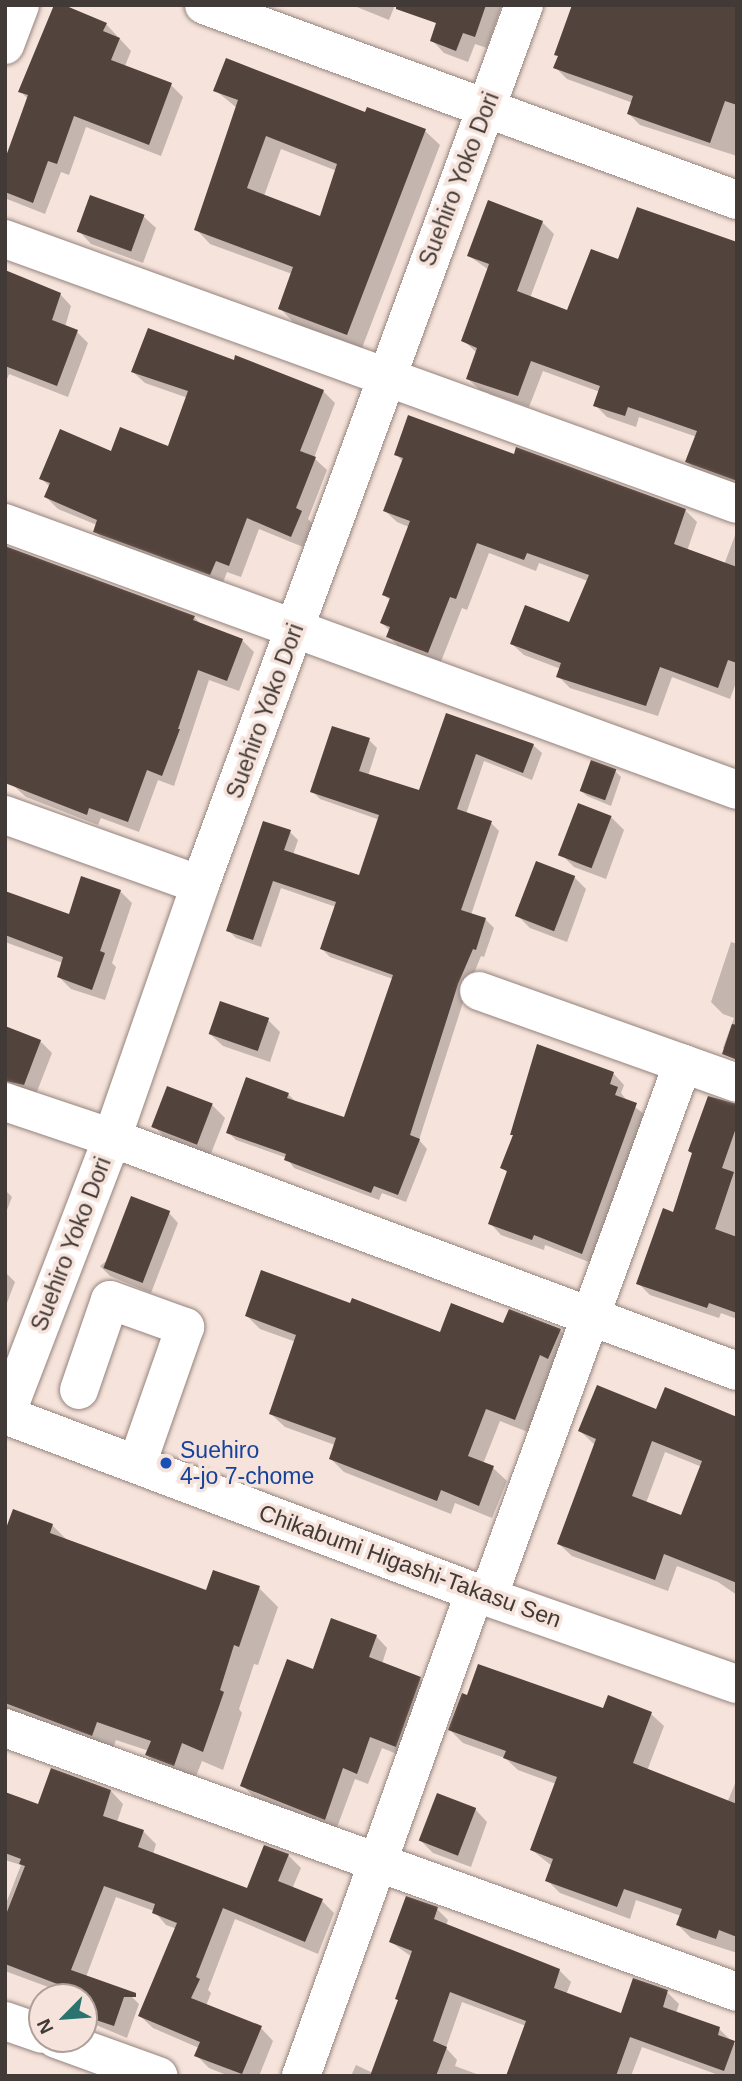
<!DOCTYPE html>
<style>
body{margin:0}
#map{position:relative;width:742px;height:2081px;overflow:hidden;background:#f6e3db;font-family:Helvetica,sans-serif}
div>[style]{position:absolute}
.shadow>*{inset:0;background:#0003}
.building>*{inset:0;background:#53433d;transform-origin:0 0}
.roads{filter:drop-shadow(0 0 2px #94837c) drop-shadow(0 0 2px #94837c)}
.minor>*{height:38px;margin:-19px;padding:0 19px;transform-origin:19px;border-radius:19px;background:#fff}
.dots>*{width:19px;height:19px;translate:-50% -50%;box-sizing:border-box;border:4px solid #f6e3db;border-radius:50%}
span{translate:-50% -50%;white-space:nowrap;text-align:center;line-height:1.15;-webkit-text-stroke:7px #f6e3db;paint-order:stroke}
.street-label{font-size:23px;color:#413a37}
.transit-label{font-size:23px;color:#164399}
.left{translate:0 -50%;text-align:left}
.frame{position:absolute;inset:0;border:7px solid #413a37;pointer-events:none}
.north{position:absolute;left:28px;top:1983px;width:70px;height:70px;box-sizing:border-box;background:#f6e3db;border:2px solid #ae9f99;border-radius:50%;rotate:245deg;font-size:19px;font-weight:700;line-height:28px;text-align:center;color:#413a37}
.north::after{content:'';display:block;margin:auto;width:24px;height:32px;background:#2a736f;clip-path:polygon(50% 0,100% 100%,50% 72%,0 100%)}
</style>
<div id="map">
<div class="shadow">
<i style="clip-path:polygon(352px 5px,395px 5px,389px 20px)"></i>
<i style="clip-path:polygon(444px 5px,502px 5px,487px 48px,475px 44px,468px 62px,444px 53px,432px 40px)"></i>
<i style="clip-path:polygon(106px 24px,131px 51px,125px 66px,171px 85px,183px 97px,161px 156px,86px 127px,69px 175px,61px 172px,45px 214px,7px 199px,5px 160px,28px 99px,20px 91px)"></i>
<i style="clip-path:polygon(737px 44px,737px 156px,640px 125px,629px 114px,633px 103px,567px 79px,555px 67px)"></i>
<i style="clip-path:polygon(evenodd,215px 90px,366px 115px,425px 131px,440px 145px,362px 348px,294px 323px,280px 308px,292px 274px,210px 244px,196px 229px,237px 108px,215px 90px,281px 149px,337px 171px,321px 218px,264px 196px,281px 149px)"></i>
<i style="clip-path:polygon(143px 216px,156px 228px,143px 263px,91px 244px,79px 231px)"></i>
<i style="clip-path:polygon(542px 222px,554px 234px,530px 298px,568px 313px,619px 261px,737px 268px,737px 487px,699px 473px,687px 462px,697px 437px,639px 417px,636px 427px,607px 417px,595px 405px,600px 392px,543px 371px,529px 407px,480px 390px,468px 379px,477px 353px,463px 340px,489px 270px,469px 256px)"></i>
<i style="clip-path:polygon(5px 272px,60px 294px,71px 306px,65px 327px,77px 332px,88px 343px,68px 397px,9px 374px,5px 385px)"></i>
<i style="clip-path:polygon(133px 372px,323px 391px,335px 403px,314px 458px,327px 470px,308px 519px,313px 524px,303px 547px,259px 529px,241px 577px,227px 572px,222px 585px,107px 543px,95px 531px,97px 525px,58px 509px,46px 497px,50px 487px,41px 478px,112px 453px,169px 448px,188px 398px,145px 383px)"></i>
<i style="clip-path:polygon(396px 454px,515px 456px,685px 510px,697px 522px,687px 551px,724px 565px,737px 530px,737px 680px,730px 699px,672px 677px,658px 716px,570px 688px,558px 676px,561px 669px,524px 655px,512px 644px,570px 624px,588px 581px,539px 563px,536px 571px,489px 553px,467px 610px,462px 608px,440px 664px,400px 648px,388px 636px,390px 631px,382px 623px,391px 601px,384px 595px,409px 527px,397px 522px,385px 511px,403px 462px)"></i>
<i style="clip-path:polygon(194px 617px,202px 625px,242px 640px,254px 652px,239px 691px,209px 680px,174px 786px,158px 780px,139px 832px,101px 818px,98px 825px,26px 797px,14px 786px)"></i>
<i style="clip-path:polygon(447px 715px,533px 745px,542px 753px,532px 780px,484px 761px,466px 814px,491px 823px,499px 831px,471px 915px,486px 920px,494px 928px,484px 957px,481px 956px,466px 993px,419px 1140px,427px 1149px,406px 1202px,382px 1193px,379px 1200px,294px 1168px,287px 1158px,236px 1140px,228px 1132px,288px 1094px,297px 1103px,345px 1119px,393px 979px,330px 957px,322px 949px,336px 907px,281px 888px,261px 947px,236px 938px,228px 930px,290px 832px,298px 840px,293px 855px,360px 877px,380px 820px,320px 799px,312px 791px,369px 740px,377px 748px,368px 776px,421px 793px)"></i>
<i style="clip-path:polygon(592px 762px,615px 771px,621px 777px,611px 806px,587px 796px,581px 791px)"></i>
<i style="clip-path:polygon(579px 806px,612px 818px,624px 830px,606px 879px,574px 867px,562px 855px)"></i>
<i style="clip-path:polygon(574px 877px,586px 889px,567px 942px,530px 928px,518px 916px)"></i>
<i style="clip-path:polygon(120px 891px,132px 903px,112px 963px,116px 967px,105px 1000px,71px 989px,59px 977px,63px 963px,5px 942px,5px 892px,70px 917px)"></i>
<i style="clip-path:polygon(731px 942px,737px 944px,737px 1060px,723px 1048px,734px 1018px,723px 1014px,711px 1002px)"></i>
<i style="clip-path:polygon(268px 1020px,280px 1032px,270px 1062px,223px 1046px,210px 1034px)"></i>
<i style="clip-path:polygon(5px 1028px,40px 1041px,52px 1053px,36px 1094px,5px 1081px)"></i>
<i style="clip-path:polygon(613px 1073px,624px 1085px,621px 1093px,628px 1102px,647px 1116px,594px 1264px,545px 1245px,544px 1250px,501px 1235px,490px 1223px,508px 1173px,502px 1167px,514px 1136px,512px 1134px)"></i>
<i style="clip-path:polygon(212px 1105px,225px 1118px,210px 1156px,166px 1139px,154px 1126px)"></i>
<i style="clip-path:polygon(737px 1108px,737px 1319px,721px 1313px,719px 1318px,650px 1295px,638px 1283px,674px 1214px,693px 1154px)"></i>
<i style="clip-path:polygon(5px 1190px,12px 1197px,5px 1215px)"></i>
<i style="clip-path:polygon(169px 1213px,178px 1223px,151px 1293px,110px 1276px,100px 1266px)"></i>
<i style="clip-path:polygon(5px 1272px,15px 1282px,5px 1308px)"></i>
<i style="clip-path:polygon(352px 1306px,441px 1335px,504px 1325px,510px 1312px,560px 1330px,574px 1344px,528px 1432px,500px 1421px,483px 1464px,493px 1468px,507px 1481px,492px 1518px,455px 1503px,451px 1514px,344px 1472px,331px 1459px,335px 1445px,285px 1427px,271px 1414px,296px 1342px,260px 1329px,247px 1316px)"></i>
<i style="clip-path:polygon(evenodd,657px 1411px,737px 1418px,737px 1595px,718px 1582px,677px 1566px,668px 1591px,572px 1556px,559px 1544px,595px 1445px,580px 1431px,657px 1411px,665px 1452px,702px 1467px,682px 1517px,646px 1503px,665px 1452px)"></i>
<i style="clip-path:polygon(52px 1525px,68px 1541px,207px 1593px,259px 1588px,278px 1607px,258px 1665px,254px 1664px,239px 1709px,242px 1713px,223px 1770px,202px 1761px,193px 1784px,166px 1774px,147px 1755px,149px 1751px,116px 1740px,111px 1753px,5px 1714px,5px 1536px)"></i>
<i style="clip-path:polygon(376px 1636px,387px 1648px,382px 1664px,420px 1679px,432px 1690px,407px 1758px,382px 1748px,368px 1784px,355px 1779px,336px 1830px,254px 1797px,242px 1785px)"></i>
<i style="clip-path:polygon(604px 1710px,651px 1714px,664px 1726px,647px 1771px,727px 1803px,737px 1779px,737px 1953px,691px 1938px,678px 1925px,681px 1916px,636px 1900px,630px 1919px,560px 1893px,547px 1880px,552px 1866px,532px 1850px,556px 1784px,518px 1770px,505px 1758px,463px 1743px,450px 1730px)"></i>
<i style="clip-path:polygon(111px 1791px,123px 1804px,117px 1822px,143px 1831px,156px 1844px,153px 1854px,248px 1891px,288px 1855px,301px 1868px,292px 1889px,322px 1901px,334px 1913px,318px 1954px,235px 1919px,208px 1990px,211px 1993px,206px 2006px,261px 2028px,273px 2041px,259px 2076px,229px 2076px,209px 2068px,196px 2055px,199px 2048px,153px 2028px,140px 2016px,177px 1929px,166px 1925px,154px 1911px,116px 1897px,86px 1977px,126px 1991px,139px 2004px,127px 2038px,84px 2020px,84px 1997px,57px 1997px,59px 1991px,5px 1971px,5px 1906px,21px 1865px,5px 1860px,5px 1794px,39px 1806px)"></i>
<i style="clip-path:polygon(475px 1809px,487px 1822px,471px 1867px,433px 1853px,421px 1841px)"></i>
<i style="clip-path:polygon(437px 1909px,448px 1920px,446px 1926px,559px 1970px,571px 1982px,566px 1995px,622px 2015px,667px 1992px,679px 2004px,676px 2013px,719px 2029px,737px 2046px,737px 2076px,721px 2076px,642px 2047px,631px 2076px,507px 2076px,526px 2026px,462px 2002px,446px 2048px,457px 2060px,455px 2066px,482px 2076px,351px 2076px,356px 2065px,373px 2073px,400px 2001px,412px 1957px,391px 1942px)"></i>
</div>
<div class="building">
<i style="clip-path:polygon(54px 5px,64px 5px,107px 23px,103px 31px,120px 38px,111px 60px,172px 83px,149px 145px,74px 116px,57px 164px,48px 161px,33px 203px,5px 192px,5px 159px,28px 95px,18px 92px)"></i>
<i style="clip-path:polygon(396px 5px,486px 5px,475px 37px,463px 33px,456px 51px,430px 41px,436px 23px,396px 9px)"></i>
<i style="clip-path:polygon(572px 5px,737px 5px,737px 105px,725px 101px,710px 143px,627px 114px,633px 96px,553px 68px,558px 56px,554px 55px)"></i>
<i style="clip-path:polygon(evenodd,226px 58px,365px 112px,367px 107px,426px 129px,347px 335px,278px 309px,293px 267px,194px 230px,238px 100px,213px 91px,226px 58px,266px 136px,337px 164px,320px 216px,247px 188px,266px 136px)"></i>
<i style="left:90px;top:195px;width:58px;height:39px;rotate:20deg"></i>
<i style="clip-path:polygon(488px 200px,543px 221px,517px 291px,567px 310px,591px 249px,618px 259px,637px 207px,737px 242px,737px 481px,685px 462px,697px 431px,628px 407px,625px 416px,593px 406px,600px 386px,531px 361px,518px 396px,466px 379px,477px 348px,461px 341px,489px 264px,467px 256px)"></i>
<i style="clip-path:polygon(5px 270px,61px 293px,52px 320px,78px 330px,57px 386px,5px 366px)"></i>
<i style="clip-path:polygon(148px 328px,234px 360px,235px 355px,324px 390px,300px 451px,316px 457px,296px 508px,302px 511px,291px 537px,247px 518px,229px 566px,216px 561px,210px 575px,93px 532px,97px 520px,44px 497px,50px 483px,39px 479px,60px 429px,111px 451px,120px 427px,168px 446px,188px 391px,131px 372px)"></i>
<i style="clip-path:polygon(408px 415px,514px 454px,516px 447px,686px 509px,674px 544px,737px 567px,737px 663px,728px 660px,718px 688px,660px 667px,646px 706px,556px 677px,561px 663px,510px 644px,525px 605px,569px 622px,589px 575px,527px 553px,524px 560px,477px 543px,456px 599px,450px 597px,428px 653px,386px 637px,390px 627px,380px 623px,390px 598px,382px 595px,410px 521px,383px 511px,403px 458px,394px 455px)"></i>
<i style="clip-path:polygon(5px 546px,195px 616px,193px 620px,243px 639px,227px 681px,198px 670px,178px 729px,180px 729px,162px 776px,147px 770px,128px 822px,89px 808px,87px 815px,5px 783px)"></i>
<i style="clip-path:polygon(446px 713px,534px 744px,523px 773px,476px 754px,457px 809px,492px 821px,461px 910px,486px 918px,476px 950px,473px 949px,458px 984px,410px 1135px,420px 1139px,398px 1195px,374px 1186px,371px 1193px,284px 1160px,286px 1154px,226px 1133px,246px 1077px,289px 1093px,287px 1098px,344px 1117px,393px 975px,320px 949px,336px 902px,273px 881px,253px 940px,226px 931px,263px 821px,291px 830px,284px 850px,359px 875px,379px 815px,310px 792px,332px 726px,370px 738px,359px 771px,419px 790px)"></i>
<i style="left:591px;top:760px;width:27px;height:33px;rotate:20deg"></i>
<i style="left:578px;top:803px;width:36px;height:56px;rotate:21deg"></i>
<i style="left:536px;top:861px;width:42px;height:59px;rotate:21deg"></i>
<i style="clip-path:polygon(81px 876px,121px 890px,100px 951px,105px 953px,92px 990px,57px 977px,63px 957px,5px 935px,5px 891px,69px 914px)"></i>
<i style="left:220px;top:1001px;width:52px;height:35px;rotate:19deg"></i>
<i style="clip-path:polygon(732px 1024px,737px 1025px,737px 1060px,722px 1054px)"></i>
<i style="clip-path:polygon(5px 1026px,41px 1040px,24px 1085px,5px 1081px)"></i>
<i style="clip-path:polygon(537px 1044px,614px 1072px,610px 1084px,618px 1087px,615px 1095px,637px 1103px,582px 1254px,534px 1235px,532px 1240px,488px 1224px,507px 1171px,500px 1168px,513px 1135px,510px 1135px)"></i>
<i style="left:167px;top:1086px;width:49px;height:44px;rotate:21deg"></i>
<i style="clip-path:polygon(708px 1096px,737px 1104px,737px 1125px,722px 1168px,734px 1172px,715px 1229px,737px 1237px,737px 1313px,709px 1303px,707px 1308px,636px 1284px,663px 1208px,673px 1212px,692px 1153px,688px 1151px)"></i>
<i style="left:131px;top:1196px;width:42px;height:77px;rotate:21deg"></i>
<i style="clip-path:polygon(261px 1270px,350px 1303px,352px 1298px,440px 1332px,451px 1303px,503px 1323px,509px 1309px,561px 1329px,548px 1359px,540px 1355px,515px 1420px,486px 1409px,468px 1456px,494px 1466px,479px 1506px,441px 1490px,437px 1501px,329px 1459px,336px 1438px,269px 1414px,296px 1335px,245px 1316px)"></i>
<i style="clip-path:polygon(evenodd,597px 1385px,656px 1409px,665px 1387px,737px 1417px,737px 1583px,664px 1554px,655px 1580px,557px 1544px,596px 1439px,578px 1431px,597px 1385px,652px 1441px,702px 1461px,681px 1515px,632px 1496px,652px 1441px)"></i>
<i style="clip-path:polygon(13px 1509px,53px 1524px,50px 1533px,206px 1590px,213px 1570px,260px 1586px,239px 1647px,234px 1645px,220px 1690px,224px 1692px,203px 1752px,182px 1743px,174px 1766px,145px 1755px,151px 1741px,97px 1722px,92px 1736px,5px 1703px,5px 1531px)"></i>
<i style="clip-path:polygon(331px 1618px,377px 1635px,369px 1657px,421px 1677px,396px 1747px,370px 1737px,357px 1774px,343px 1768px,325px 1820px,240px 1786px,287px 1659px,313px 1669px)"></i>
<i style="clip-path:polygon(478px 1664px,603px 1708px,608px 1695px,652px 1712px,633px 1763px,737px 1804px,737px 1937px,719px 1930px,716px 1939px,676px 1925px,682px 1909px,624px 1889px,617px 1907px,545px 1881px,553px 1859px,530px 1850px,557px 1777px,503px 1758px,506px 1751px,448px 1730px,462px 1693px,467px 1695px)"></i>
<i style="clip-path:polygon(51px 1768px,111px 1790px,103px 1816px,144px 1830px,138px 1847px,247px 1888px,264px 1845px,289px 1854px,278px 1881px,323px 1899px,305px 1942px,223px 1908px,196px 1977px,200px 1979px,191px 1998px,262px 2026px,242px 2074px,194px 2056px,200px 2042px,138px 2016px,177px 1923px,152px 1913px,155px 1904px,104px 1886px,71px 1970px,136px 1993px,136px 1997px,124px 1997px,114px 2026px,84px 2016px,84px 1997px,56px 1997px,60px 1985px,5px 1964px,5px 1917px,25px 1866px,19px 1864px,21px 1859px,5px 1853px,5px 1792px,38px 1804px)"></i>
<i style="left:437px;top:1793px;width:42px;height:51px;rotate:21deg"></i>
<i style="clip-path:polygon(406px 1896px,438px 1907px,434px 1919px,560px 1969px,554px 1988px,621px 2013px,633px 1978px,668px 1990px,663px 2007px,720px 2027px,718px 2035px,735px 2041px,724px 2071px,630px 2037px,616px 2076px,506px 2076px,526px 2021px,450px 1992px,433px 2041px,447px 2047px,436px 2076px,370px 2076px,398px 2000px,395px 1999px,412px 1951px,389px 1942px)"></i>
</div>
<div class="roads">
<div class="minor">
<i style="left:204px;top:5px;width:568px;rotate:20.1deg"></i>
<i style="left:5px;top:45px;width:43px;rotate:-69.4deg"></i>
<i style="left:5px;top:239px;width:778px;rotate:19.9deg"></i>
<i style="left:5px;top:523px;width:779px;rotate:20.04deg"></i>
<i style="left:5px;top:815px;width:207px;rotate:19.7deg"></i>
<i style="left:479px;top:991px;width:274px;rotate:19.6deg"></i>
<i style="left:5px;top:1102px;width:113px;rotate:18.6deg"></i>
<i style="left:112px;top:1138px;width:667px;rotate:20.45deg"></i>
<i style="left:79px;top:1390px;width:95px;rotate:-71deg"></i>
<i style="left:110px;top:1300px;width:80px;rotate:19.8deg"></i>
<i style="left:185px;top:1327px;width:145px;rotate:109.3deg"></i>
<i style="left:5px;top:1415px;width:516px;rotate:20.65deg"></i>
<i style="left:488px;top:1597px;width:264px;rotate:19.3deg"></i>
<i style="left:5px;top:1417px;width:299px;rotate:-69deg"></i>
<i style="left:112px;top:1138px;width:268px;rotate:-70.8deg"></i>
<i style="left:200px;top:885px;width:938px;rotate:-69.79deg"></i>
<i style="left:488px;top:1597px;width:568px;rotate:-69.94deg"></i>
<i style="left:5px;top:1728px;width:778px;rotate:19.83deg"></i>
<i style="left:5px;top:2021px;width:39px;rotate:19deg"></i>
<i style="left:56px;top:2039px;width:109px;rotate:19.9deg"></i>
<i style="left:301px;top:2076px;width:515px;rotate:-70.26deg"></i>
</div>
</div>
<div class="dots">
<i style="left:166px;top:1463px;background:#1a4fb4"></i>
</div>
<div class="street-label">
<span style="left:459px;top:179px;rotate:-69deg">Suehiro Yoko Dori</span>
<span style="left:265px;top:711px;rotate:-70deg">Suehiro Yoko Dori</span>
<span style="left:71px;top:1244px;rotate:-69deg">Suehiro Yoko Dori</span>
<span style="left:410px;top:1566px;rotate:20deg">Chikabumi Higashi-Takasu Sen</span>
</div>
<div class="transit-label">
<span class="left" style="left:180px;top:1463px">Suehiro<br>4-jo 7-chome</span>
</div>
<div class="frame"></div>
<div class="north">N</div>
</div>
